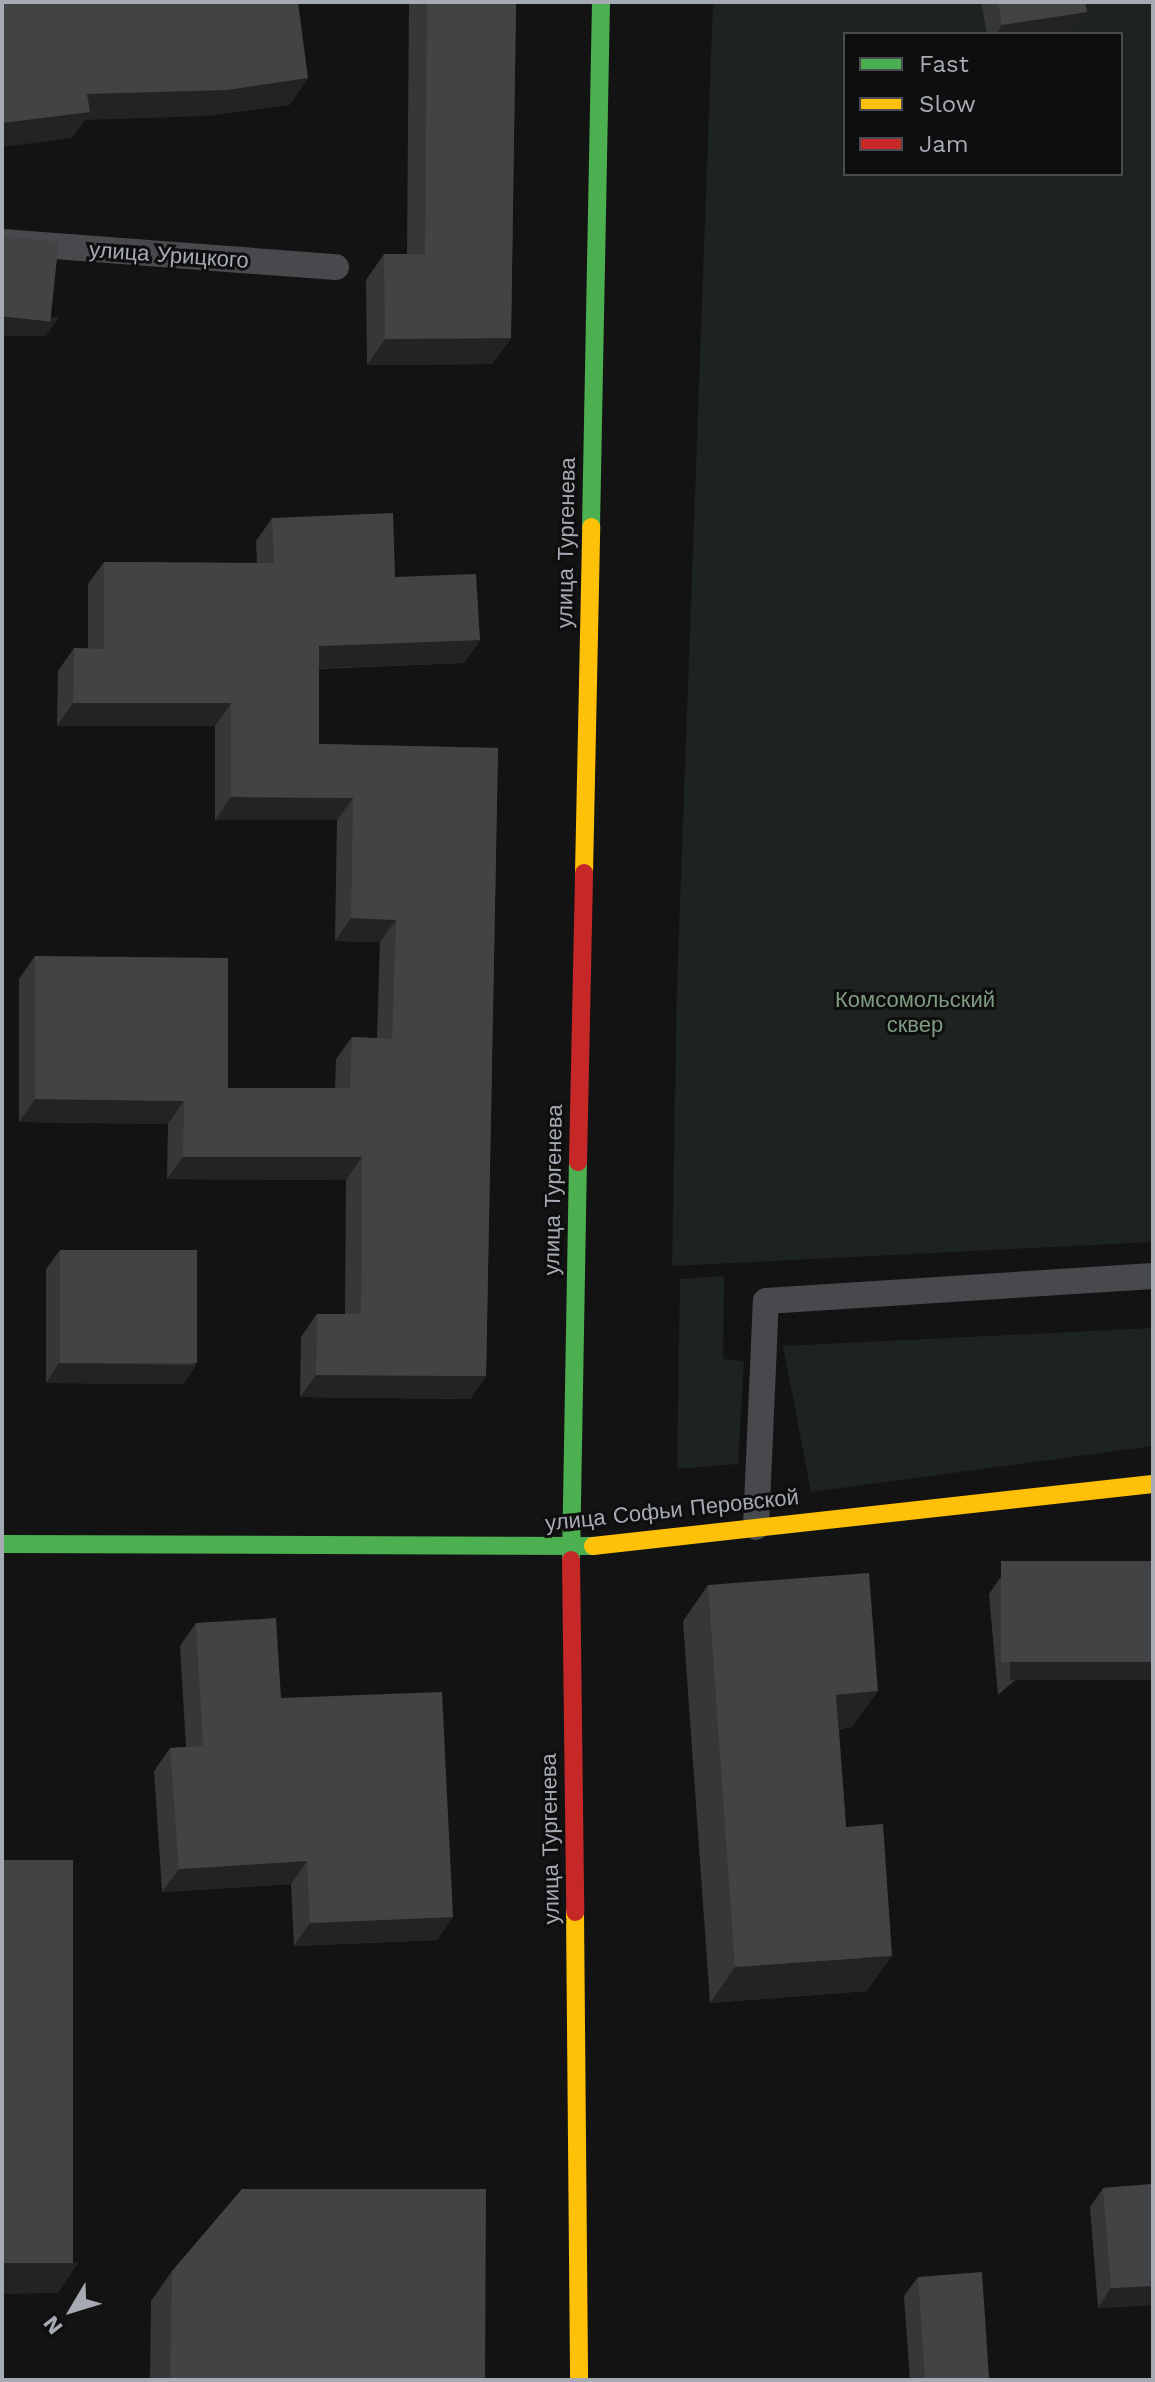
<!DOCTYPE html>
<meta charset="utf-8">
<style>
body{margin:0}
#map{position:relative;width:1155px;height:2382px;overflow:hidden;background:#131314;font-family:"Work Sans",sans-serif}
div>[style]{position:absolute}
.green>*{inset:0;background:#1d231e}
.lane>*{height:26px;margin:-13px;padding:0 13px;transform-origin:13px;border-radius:13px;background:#48494c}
.fast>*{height:18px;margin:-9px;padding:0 9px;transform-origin:9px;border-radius:9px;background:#4caf50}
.slow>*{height:18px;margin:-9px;padding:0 9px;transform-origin:9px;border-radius:9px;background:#ffc107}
.jam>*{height:18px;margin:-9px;padding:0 9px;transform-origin:9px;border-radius:9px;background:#c62828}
.wall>*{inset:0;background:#363738}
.shaded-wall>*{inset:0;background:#232324;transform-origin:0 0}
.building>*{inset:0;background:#424345;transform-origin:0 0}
span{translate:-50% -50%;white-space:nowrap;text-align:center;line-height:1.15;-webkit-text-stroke:6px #0e0e0f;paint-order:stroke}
.street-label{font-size:22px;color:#a6aab3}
.park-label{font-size:22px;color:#7f9b80}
.frame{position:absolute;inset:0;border:4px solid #a6aab3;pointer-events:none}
.legend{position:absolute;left:843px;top:32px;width:280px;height:144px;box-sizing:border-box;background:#0e0e0f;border:2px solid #4b4c51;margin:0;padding:10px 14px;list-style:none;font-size:24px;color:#a6aab3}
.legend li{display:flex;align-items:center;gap:16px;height:40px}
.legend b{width:40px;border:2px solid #4b4c51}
.north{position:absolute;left:32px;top:2270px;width:80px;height:80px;-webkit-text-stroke:6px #0e0e0f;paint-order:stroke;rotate:232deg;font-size:22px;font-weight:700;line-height:32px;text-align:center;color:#a6aab3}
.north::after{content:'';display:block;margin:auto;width:28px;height:36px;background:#a6aab3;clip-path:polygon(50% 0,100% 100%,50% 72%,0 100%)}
</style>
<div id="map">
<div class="green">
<i style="clip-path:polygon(evenodd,713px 2px,1153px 2px,1153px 1242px,672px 1266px,677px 986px,713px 2px,845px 34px,1121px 34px,1121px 174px,845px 174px,845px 34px)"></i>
<i style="clip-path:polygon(724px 1276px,723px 1359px,744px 1361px,738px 1464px,677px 1469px,680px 1279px)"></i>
<i style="clip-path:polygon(1153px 1328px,1153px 1446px,811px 1492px,783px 1346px)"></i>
</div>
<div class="lane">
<i style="left:2px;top:242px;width:335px;rotate:4.3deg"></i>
<i style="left:756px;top:1527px;width:226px;rotate:-87.5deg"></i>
<i style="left:766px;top:1301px;width:388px;rotate:-3.7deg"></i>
</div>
<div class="fast">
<i style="left:591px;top:527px;width:525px;rotate:-88.91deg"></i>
<i style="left:2px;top:1544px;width:591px;rotate:0.19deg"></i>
<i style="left:571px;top:1560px;width:398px;rotate:-89deg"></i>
</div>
<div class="slow">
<i style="left:584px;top:873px;width:346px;rotate:-88.8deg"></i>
<i style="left:593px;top:1546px;width:563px;rotate:-6.32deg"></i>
<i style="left:575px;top:1912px;width:468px;rotate:89.5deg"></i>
</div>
<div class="jam">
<i style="left:578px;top:1162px;width:289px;rotate:-88.8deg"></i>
<i style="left:571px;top:1560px;width:352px;rotate:89.3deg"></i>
</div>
<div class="wall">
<i style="clip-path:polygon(409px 2px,516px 2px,511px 338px,492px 364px,367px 365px,366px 280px,384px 254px,407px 254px)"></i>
<i style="clip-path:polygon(981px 2px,1085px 2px,1073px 31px,1056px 34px,987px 34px)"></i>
<i style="clip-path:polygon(272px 518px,395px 577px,480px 640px,464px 663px,319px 669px,319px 744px,498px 748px,486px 1376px,470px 1399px,300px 1397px,301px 1337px,317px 1314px,345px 1314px,346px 1180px,167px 1179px,168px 1124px,19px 1122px,19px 979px,35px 956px,228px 1088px,335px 1088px,336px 1059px,352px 1037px,377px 1038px,380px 942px,335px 941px,337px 820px,215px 820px,215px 726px,57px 726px,58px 671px,74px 648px,88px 649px,88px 584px,104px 562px,257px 563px,256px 541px)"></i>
<i style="clip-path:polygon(60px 1250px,196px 1365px,183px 1384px,46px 1383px,46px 1269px)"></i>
<i style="clip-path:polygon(1153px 1561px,998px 1695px,989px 1594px,1002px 1575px)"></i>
<i style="clip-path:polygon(708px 1585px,852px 1727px,839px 1729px,846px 1827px,867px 1991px,710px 2003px,683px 1621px)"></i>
<i style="clip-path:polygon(196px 1623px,281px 1698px,453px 1917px,437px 1940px,294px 1946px,291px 1884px,162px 1892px,154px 1771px,170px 1748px,186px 1747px,180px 1646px)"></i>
<i style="clip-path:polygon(1153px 2184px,1153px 2305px,1098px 2308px,1090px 2207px,1103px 2188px)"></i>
<i style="clip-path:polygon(172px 2271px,485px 2380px,150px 2380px,151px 2301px)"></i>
<i style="clip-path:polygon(918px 2277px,989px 2378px,988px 2380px,910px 2380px,904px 2296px)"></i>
</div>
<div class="shaded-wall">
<i style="clip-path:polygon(1087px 12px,1073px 31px,1056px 34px,996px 34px,1002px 25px)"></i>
<i style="clip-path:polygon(308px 78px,290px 105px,208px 116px,85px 120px,72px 138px,2px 147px,2px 123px,87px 94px)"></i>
<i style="clip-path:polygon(2px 316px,59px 317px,46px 336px,2px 336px)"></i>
<i style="clip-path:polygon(511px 338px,492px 364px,367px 365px,385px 339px)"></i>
<i style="clip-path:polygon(480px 640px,464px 663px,303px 669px,319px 646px)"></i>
<i style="clip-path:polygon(73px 703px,231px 703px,215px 726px,57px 726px)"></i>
<i style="clip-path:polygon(231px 797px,353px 798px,337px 820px,215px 820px)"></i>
<i style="clip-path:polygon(351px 918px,396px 920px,380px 942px,335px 941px)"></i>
<i style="clip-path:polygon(35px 1099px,184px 1101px,168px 1124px,19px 1122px)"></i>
<i style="clip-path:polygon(183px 1157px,362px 1157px,346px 1180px,167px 1179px)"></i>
<i style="clip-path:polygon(59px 1363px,196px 1365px,183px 1384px,46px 1383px)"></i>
<i style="clip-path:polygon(316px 1375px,486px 1376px,470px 1399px,300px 1397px)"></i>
<i style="left:1153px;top:1662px;width:18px;height:143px;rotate:90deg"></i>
<i style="clip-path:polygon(878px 1691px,852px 1727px,811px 1731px,836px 1695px)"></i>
<i style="clip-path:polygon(307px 1861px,291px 1884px,162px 1892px,179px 1869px)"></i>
<i style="clip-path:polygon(453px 1917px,437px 1940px,294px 1946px,310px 1923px)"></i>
<i style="clip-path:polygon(892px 1956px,867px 1991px,710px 2003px,735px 1967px)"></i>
<i style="clip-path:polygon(79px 2262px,58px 2293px,2px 2294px,2px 2263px)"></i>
<i style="clip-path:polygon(1153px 2286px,1153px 2305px,1098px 2308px,1111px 2288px)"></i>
</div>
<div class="building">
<i style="clip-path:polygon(2px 2px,298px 2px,308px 78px,227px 90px,87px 94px,90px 112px,2px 123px)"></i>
<i style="clip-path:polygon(427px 2px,516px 2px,511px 338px,385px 339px,384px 254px,425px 254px)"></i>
<i style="clip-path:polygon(998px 2px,1085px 2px,1087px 12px,1002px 25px)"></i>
<i style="left:2px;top:236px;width:57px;height:80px;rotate:6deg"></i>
<i style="clip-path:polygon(393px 513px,395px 577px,476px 574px,480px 640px,319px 646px,319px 744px,498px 748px,486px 1376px,316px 1375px,317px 1314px,361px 1314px,362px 1157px,183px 1157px,184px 1101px,35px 1099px,35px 956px,228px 958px,228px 1088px,350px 1088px,352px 1037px,392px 1039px,396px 920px,351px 918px,353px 798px,231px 797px,231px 703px,73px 703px,74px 648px,104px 649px,104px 562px,274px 563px,272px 518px)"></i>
<i style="left:60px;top:1250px;width:137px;height:113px"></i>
<i style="left:1153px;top:1561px;width:101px;height:152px;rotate:90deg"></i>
<i style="clip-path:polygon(869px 1573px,878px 1691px,836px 1695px,846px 1827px,883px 1824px,892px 1956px,735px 1967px,708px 1585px)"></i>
<i style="clip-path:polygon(276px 1618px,281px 1698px,442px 1692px,453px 1917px,310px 1923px,307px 1861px,179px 1869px,170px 1748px,203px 1746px,196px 1623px)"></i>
<i style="left:2px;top:1860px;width:71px;height:403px"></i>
<i style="clip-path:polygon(1153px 2184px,1153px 2286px,1111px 2288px,1103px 2188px)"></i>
<i style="clip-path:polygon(242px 2189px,486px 2189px,485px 2380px,170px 2380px,172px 2271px)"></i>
<i style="clip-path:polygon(982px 2272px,989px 2378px,960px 2380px,925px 2380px,918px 2277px)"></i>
</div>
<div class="street-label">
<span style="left:169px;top:255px;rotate:4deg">улица Урицкого</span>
<span style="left:566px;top:543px;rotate:-89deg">улица Тургенева</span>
<span style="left:553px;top:1190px;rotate:-89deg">улица Тургенева</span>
<span style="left:672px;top:1510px;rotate:-6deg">улица Софьи Перовской</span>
<span style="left:550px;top:1839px;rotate:-91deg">улица Тургенева</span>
</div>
<div class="park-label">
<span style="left:915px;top:1012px">Комсомольский<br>сквер</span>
</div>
<div class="frame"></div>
<ul class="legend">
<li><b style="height:10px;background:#4caf50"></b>Fast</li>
<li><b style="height:10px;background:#ffc107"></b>Slow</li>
<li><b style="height:10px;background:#c62828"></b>Jam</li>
</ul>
<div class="north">N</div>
</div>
